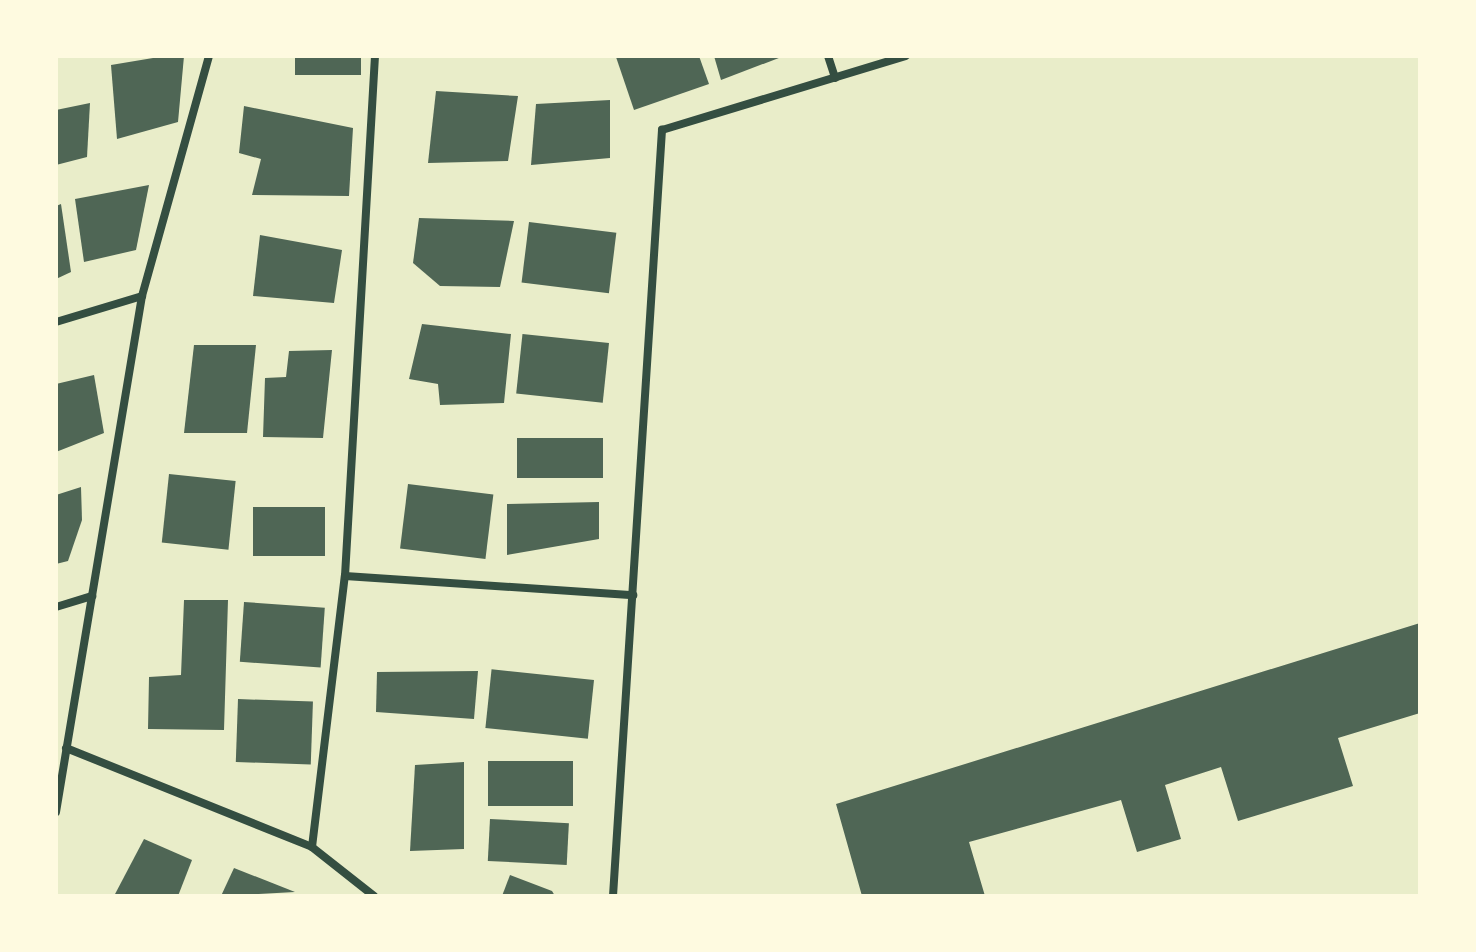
<!DOCTYPE html>
<style>
body{margin:0}
#map{position:relative;width:1476px;height:952px;overflow:hidden;background:#e9edc9;font-family:Rubik,sans-serif}
div>[style]{position:absolute}
.building>*{inset:0;background:#4f6655;transform-origin:0 0}
.minor>*{height:8px;margin:-4px;padding:0 4px;transform-origin:4px;border-radius:4px;background:#344e41}
span{translate:-50% -50%;white-space:nowrap;text-align:center;line-height:1.15;-webkit-text-stroke:6px #fefae0;paint-order:stroke}
.frame{position:absolute;inset:0;border:58px solid #fefae0;pointer-events:none}
</style>
<div id="map">
<div class="building">
<i style="clip-path:polygon(165px 56px,184px 56px,178px 122px,117px 139px,111px 65px)"></i>
<i style="left:295px;top:56px;width:66px;height:19px"></i>
<i style="clip-path:polygon(699px 56px,709px 84px,634px 110px,616px 57px)"></i>
<i style="clip-path:polygon(714px 56px,784px 56px,721px 80px)"></i>
<i style="clip-path:polygon(436px 91px,518px 96px,508px 161px,428px 163px)"></i>
<i style="clip-path:polygon(610px 100px,610px 158px,531px 165px,536px 104px)"></i>
<i style="clip-path:polygon(90px 103px,87px 157px,56px 165px,56px 110px)"></i>
<i style="clip-path:polygon(244px 106px,353px 128px,349px 196px,252px 195px,261px 159px,239px 153px)"></i>
<i style="clip-path:polygon(149px 185px,136px 250px,84px 262px,75px 199px)"></i>
<i style="clip-path:polygon(61px 204px,71px 272px,56px 279px,56px 206px)"></i>
<i style="clip-path:polygon(419px 218px,514px 221px,500px 287px,440px 286px,413px 263px)"></i>
<i style="left:529px;top:222px;width:88px;height:61px;rotate:7deg"></i>
<i style="clip-path:polygon(260px 235px,342px 250px,334px 303px,253px 296px)"></i>
<i style="clip-path:polygon(422px 324px,511px 334px,504px 403px,440px 405px,438px 384px,409px 379px)"></i>
<i style="left:609px;top:343px;width:60px;height:87px;rotate:96deg"></i>
<i style="clip-path:polygon(194px 345px,256px 345px,247px 433px,184px 433px)"></i>
<i style="clip-path:polygon(332px 350px,323px 438px,263px 437px,265px 378px,286px 377px,289px 351px)"></i>
<i style="clip-path:polygon(94px 375px,104px 433px,56px 452px,56px 384px)"></i>
<i style="left:603px;top:438px;width:40px;height:86px;rotate:90deg"></i>
<i style="left:169px;top:474px;width:67px;height:69px;rotate:6deg"></i>
<i style="left:408px;top:484px;width:86px;height:65px;rotate:7deg"></i>
<i style="clip-path:polygon(81px 487px,82px 520px,68px 561px,56px 564px,56px 495px)"></i>
<i style="clip-path:polygon(599px 502px,599px 539px,507px 555px,507px 504px)"></i>
<i style="left:253px;top:507px;width:72px;height:49px"></i>
<i style="clip-path:polygon(184px 600px,228px 600px,224px 730px,148px 729px,149px 677px,181px 675px)"></i>
<i style="left:244px;top:602px;width:81px;height:60px;rotate:4deg"></i>
<i style="clip-path:polygon(1420px 623px,1420px 713px,1338px 738px,1353px 786px,1238px 821px,1221px 767px,1165px 785px,1181px 839px,1137px 852px,1121px 800px,969px 842px,985px 896px,862px 896px,836px 804px)"></i>
<i style="clip-path:polygon(478px 671px,474px 719px,376px 712px,377px 672px)"></i>
<i style="left:594px;top:680px;width:59px;height:103px;rotate:96deg"></i>
<i style="left:238px;top:699px;width:75px;height:63px;rotate:2deg"></i>
<i style="left:488px;top:761px;width:85px;height:45px"></i>
<i style="clip-path:polygon(464px 762px,464px 849px,410px 851px,415px 765px)"></i>
<i style="left:490px;top:819px;width:79px;height:42px;rotate:3deg"></i>
<i style="clip-path:polygon(144px 839px,192px 860px,178px 896px,114px 896px)"></i>
<i style="clip-path:polygon(234px 868px,295px 892px,221px 896px)"></i>
<i style="clip-path:polygon(510px 875px,552px 891px,555px 896px,502px 896px)"></i>
</div>
<div class="minor">
<i style="left:828px;top:56px;width:23px;rotate:72deg"></i>
<i style="left:56px;top:322px;width:90px;rotate:-16.8deg"></i>
<i style="left:345px;top:576px;width:289px;rotate:3.8deg"></i>
<i style="left:56px;top:607px;width:38px;rotate:-17deg"></i>
<i style="left:66px;top:748px;width:265px;rotate:21.9deg"></i>
<i style="left:56px;top:812px;width:523px;rotate:-80.54deg"></i>
<i style="left:142px;top:296px;width:249px;rotate:-74.4deg"></i>
<i style="left:374px;top:896px;width:79px;rotate:-141.7deg"></i>
<i style="left:312px;top:847px;width:273px;rotate:-83.1deg"></i>
<i style="left:345px;top:576px;width:521px;rotate:-86.7deg"></i>
<i style="left:613px;top:896px;width:768px;rotate:-86.34deg"></i>
<i style="left:662px;top:130px;width:255px;rotate:-16.9deg"></i>
</div>
<div class="frame"></div>
</div>
